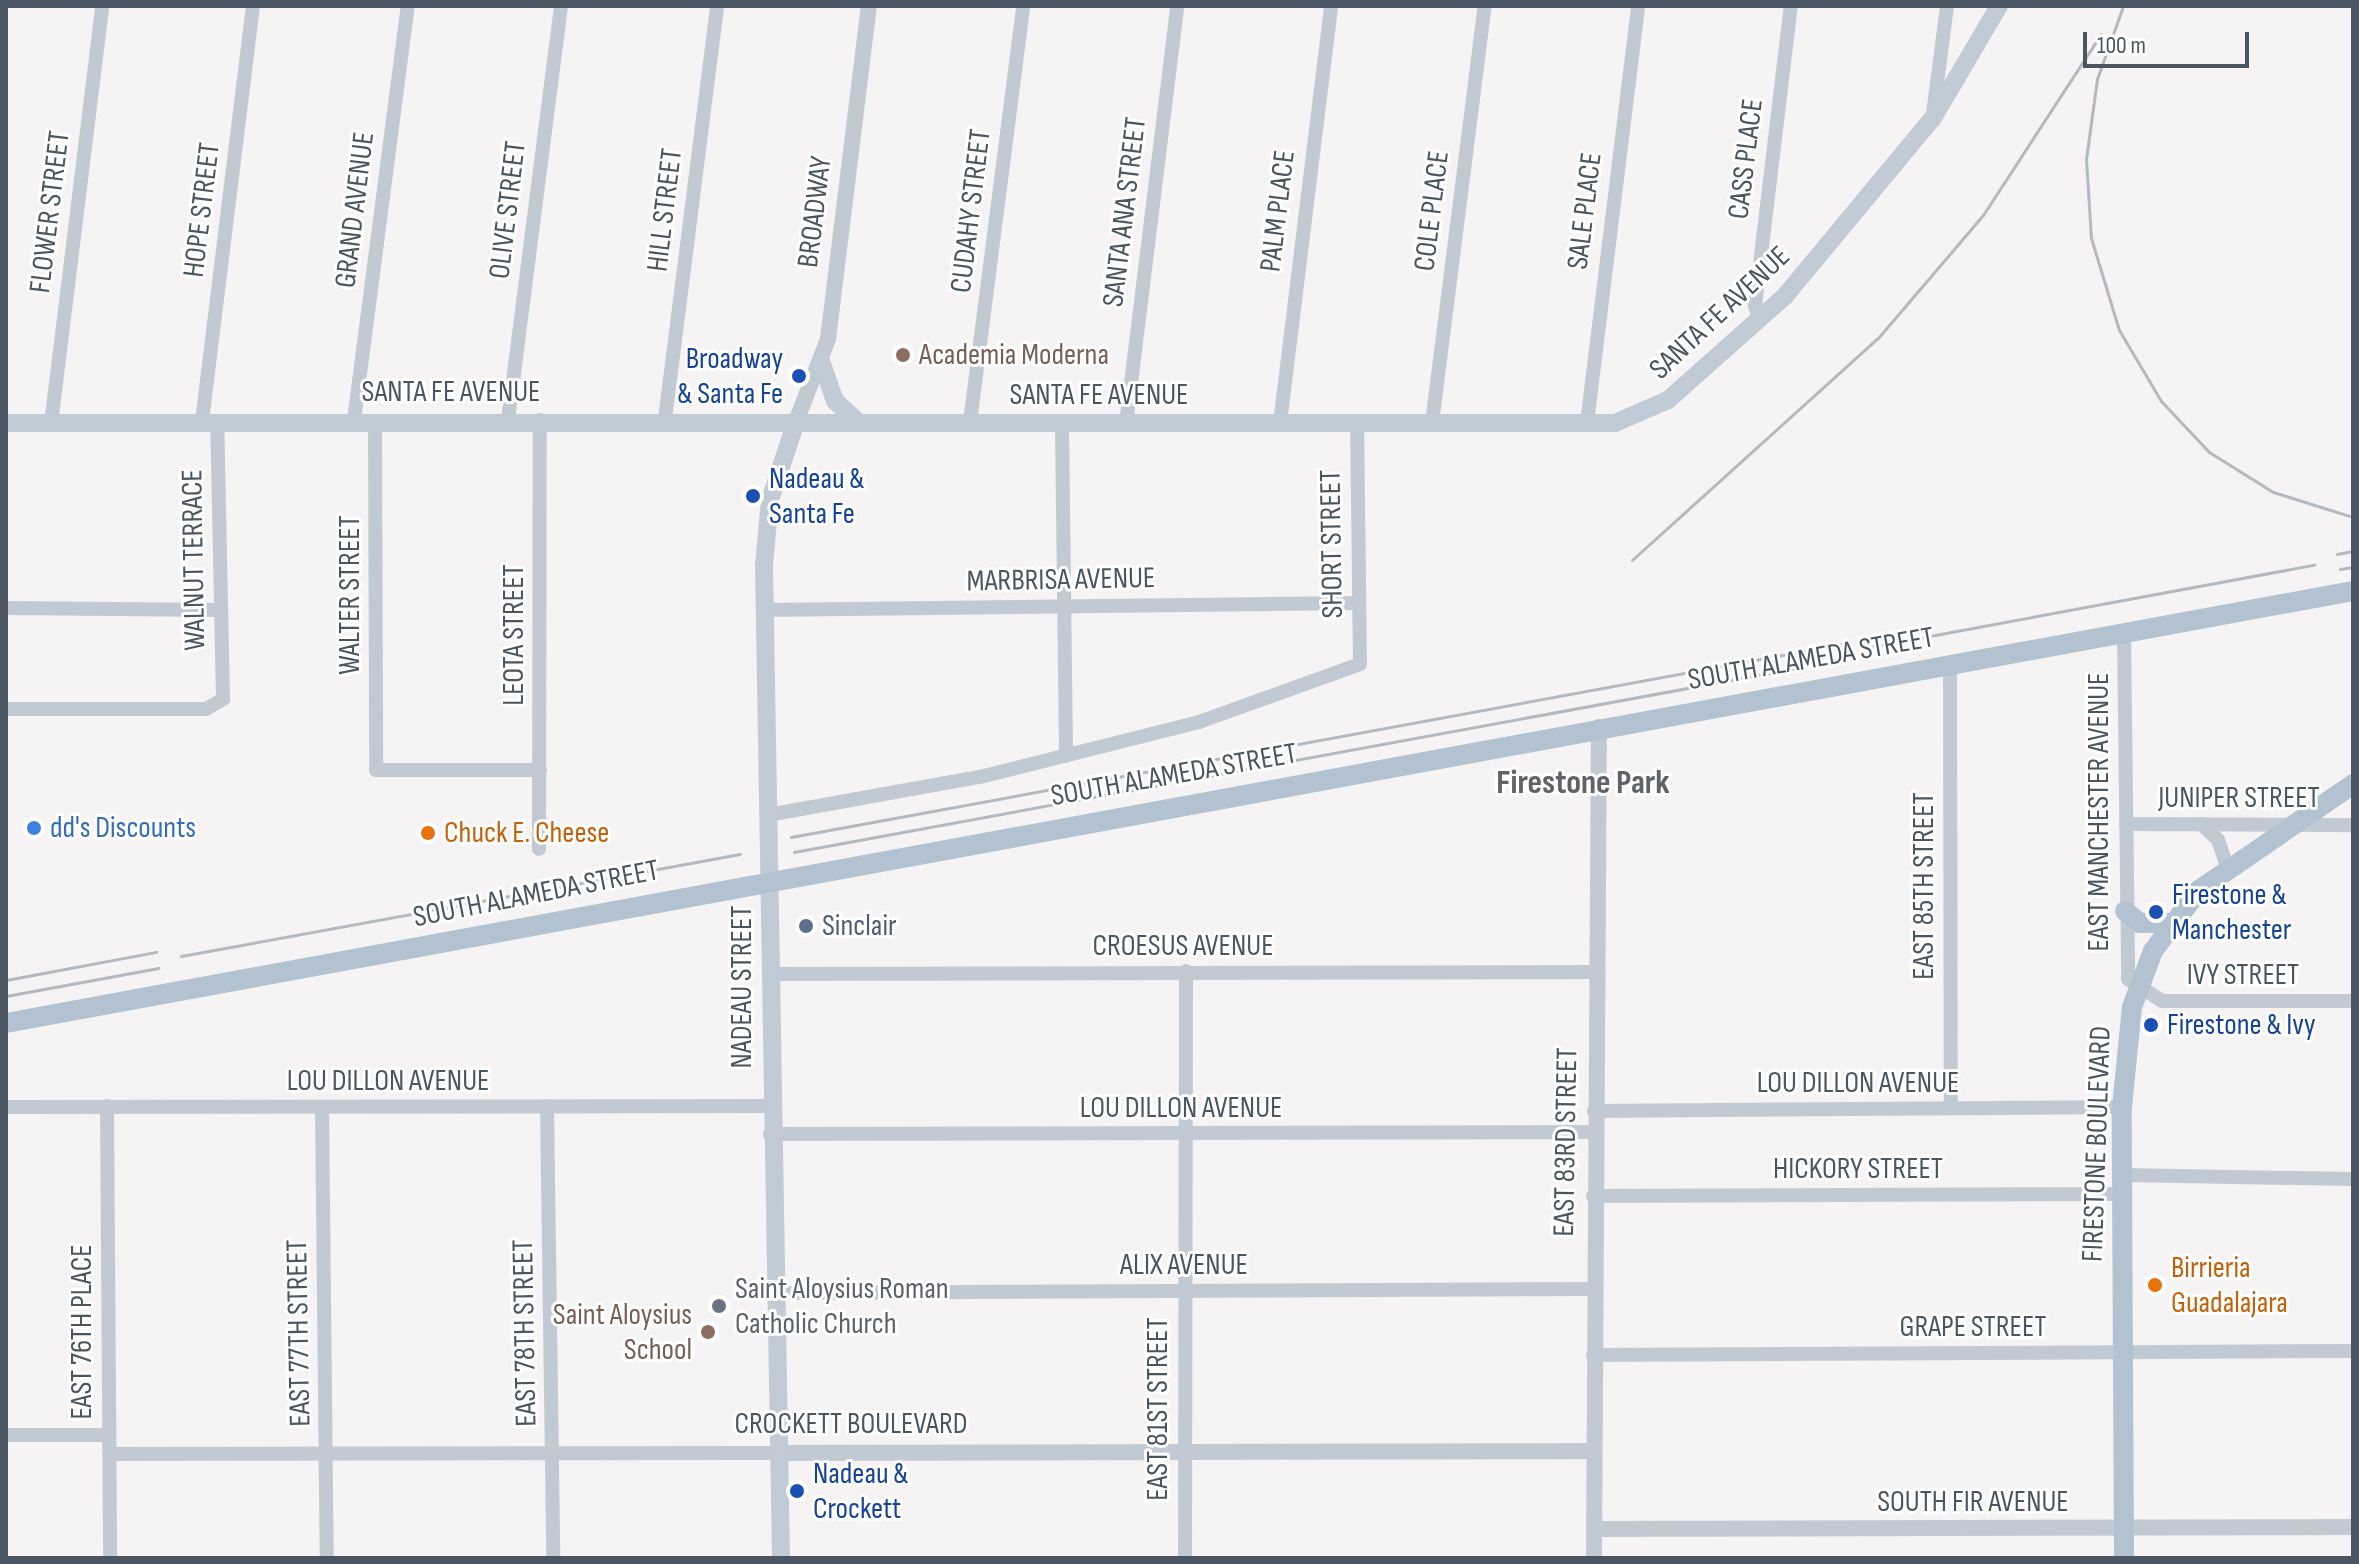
<!DOCTYPE html>
<style>
body{margin:0}
#map{position:relative;width:2359px;height:1564px;overflow:hidden;background:#f5f3f3;font-family:"Sofia Sans Condensed",sans-serif}
div>[style]{position:absolute}
.minor>*{height:14px;margin:-7px;padding:0 7px;transform-origin:7px;border-radius:7px;background:#c1cad2}
.tertiary>*{height:16px;margin:-8px;padding:0 8px;transform-origin:8px;border-radius:8px;background:#c1cad2}
.secondary>*{height:18px;margin:-9px;padding:0 9px;transform-origin:9px;border-radius:9px;background:#c1cbd6}
.primary>*{height:20px;margin:-10px;padding:0 10px;transform-origin:10px;border-radius:10px;background:#b3c2d1}
.rail>*{height:3px;margin:-1.5px;padding:0 1.5px;transform-origin:1.5px;border-radius:1.5px;background:#b5b8bd}
.dots>*{width:22px;height:22px;translate:-50% -50%;box-sizing:border-box;border:4px solid #fff;border-radius:50%}
span{translate:-50% -50%;white-space:nowrap;text-align:center;line-height:1.15;-webkit-text-stroke:6px #fff;paint-order:stroke}
.street-label{font-size:30px;color:#4a5661}
.education-label{font-size:30px;color:#785e54}
.left{translate:0 -50%;text-align:left}
.right{translate:-100% -50%;text-align:right}
.transit-label{font-size:30px;color:#164399}
.shop-label{font-size:30px;color:#366cbe}
.food-label{font-size:30px;color:#c56008}
.service-label{font-size:30px;color:#4e5e75}
.worship-label{font-size:30px;color:#5b616d}
.quarter-label{font-size:34px;color:#5f6368;font-weight:700}
.frame{position:absolute;inset:0;border:8px solid #4a5661;pointer-events:none}
.scale{position:absolute;left:2083px;top:32px;width:166px;height:36px;box-sizing:border-box;border:4px solid #4a5661;border-top:0;padding-left:10px;font-size:24px;line-height:28px;white-space:nowrap;color:#4a5661;-webkit-text-stroke:6px #fff;paint-order:stroke}
</style>
<div id="map">
<div class="minor">
<i style="left:1933px;top:114px;width:109px;rotate:-82.6deg"></i>
<i style="left:1760px;top:318px;width:13px;rotate:-113deg"></i>
<i style="left:1755px;top:306px;width:302px;rotate:-83.2deg"></i>
<i style="left:665px;top:419px;width:416px;rotate:-82.8deg"></i>
<i style="left:354px;top:420px;width:418px;rotate:-82.6deg"></i>
<i style="left:508px;top:420px;width:417px;rotate:-82.7deg"></i>
<i style="left:202px;top:421px;width:418px;rotate:-83deg"></i>
<i style="left:375px;top:421px;width:349px;rotate:89.8deg"></i>
<i style="left:376px;top:770px;width:164px"></i>
<i style="left:970px;top:422px;width:419px;rotate:-82.7deg"></i>
<i style="left:1280px;top:423px;width:420px;rotate:-83deg"></i>
<i style="left:1432px;top:423px;width:420px;rotate:-82.8deg"></i>
<i style="left:1587px;top:423px;width:420px;rotate:-83deg"></i>
<i style="left:51px;top:424px;width:421px;rotate:-83deg"></i>
<i style="left:1126px;top:424px;width:421px;rotate:-83deg"></i>
<i style="left:1062px;top:425px;width:331px;rotate:89.3deg"></i>
<i style="left:6px;top:608px;width:215px;rotate:0.5deg"></i>
<i style="left:764px;top:610px;width:595px;rotate:-0.67deg"></i>
<i style="left:2124px;top:632px;width:347px;rotate:89.3deg"></i>
<i style="left:2128px;top:979px;width:40px;rotate:32.9deg"></i>
<i style="left:2162px;top:1001px;width:191px"></i>
<i style="left:1950px;top:665px;width:443px;rotate:89.9deg"></i>
<i style="left:6px;top:709px;width:200px"></i>
<i style="left:206px;top:709px;width:20px;rotate:-30deg"></i>
<i style="left:223px;top:699px;width:278px;rotate:-91.2deg"></i>
<i style="left:768px;top:815px;width:219px;rotate:-10.2deg"></i>
<i style="left:984px;top:776px;width:222px;rotate:-14.1deg"></i>
<i style="left:1199px;top:722px;width:171px;rotate:-19.8deg"></i>
<i style="left:1360px;top:664px;width:241px;rotate:-90.7deg"></i>
<i style="left:2126px;top:824px;width:227px;rotate:0.3deg"></i>
<i style="left:2201px;top:824px;width:23px;rotate:43deg"></i>
<i style="left:2218px;top:840px;width:28px;rotate:71deg"></i>
<i style="left:539px;top:849px;width:429px;rotate:-89.9deg"></i>
<i style="left:771px;top:974px;width:823px;rotate:-0.14deg"></i>
<i style="left:107px;top:1106px;width:452px;rotate:89.6deg"></i>
<i style="left:547px;top:1106px;width:452px;rotate:89.2deg"></i>
<i style="left:6px;top:1107px;width:764px;rotate:-0.07deg"></i>
<i style="left:322px;top:1107px;width:451px;rotate:89.4deg"></i>
<i style="left:1594px;top:1111px;width:528px;rotate:-0.43deg"></i>
<i style="left:770px;top:1134px;width:821px;rotate:-0.14deg"></i>
<i style="left:2123px;top:1175px;width:230px;rotate:1deg"></i>
<i style="left:1593px;top:1196px;width:530px;rotate:-0.22deg"></i>
<i style="left:775px;top:1293px;width:818px;rotate:-0.28deg"></i>
<i style="left:1593px;top:1355px;width:760px;rotate:-0.3deg"></i>
<i style="left:6px;top:1435px;width:103px"></i>
<i style="left:109px;top:1454px;width:672px;rotate:-0.09deg"></i>
<i style="left:1185px;top:1558px;width:587px;rotate:-89.9deg"></i>
</div>
<div class="tertiary">
<i style="left:797px;top:419px;width:86px;rotate:-68.8deg"></i>
<i style="left:828px;top:339px;width:336px;rotate:-83deg"></i>
<i style="left:781px;top:1453px;width:812px;rotate:-0.14deg"></i>
<i style="left:1594px;top:1529px;width:759px;rotate:-0.15deg"></i>
<i style="left:1594px;top:1558px;width:831px;rotate:-89.66deg"></i>
</div>
<div class="secondary">
<i style="left:821px;top:361px;width:42px;rotate:70.7deg"></i>
<i style="left:835px;top:401px;width:30px;rotate:42deg"></i>
<i style="left:6px;top:423px;width:1609px"></i>
<i style="left:1615px;top:423px;width:58px;rotate:-23.5deg"></i>
<i style="left:1668px;top:400px;width:157px;rotate:-41.6deg"></i>
<i style="left:1785px;top:296px;width:231px;rotate:-50.3deg"></i>
<i style="left:1933px;top:118px;width:130px;rotate:-59.5deg"></i>
<i style="left:781px;top:1558px;width:993px;rotate:-90.98deg"></i>
<i style="left:764px;top:565px;width:65px;rotate:-84.7deg"></i>
<i style="left:770px;top:500px;width:85px;rotate:-71.6deg"></i>
</div>
<div class="primary">
<i style="left:2125px;top:911px;width:19px;rotate:39deg"></i>
<i style="left:2140px;top:923px;width:30px"></i>
<i style="left:6px;top:1023px;width:2386px;rotate:-10.43deg"></i>
<i style="left:2124px;top:1558px;width:451px;rotate:-90.3deg"></i>
<i style="left:2122px;top:1107px;width:100px;rotate:-84.3deg"></i>
<i style="left:2132px;top:1007px;width:60px;rotate:-69.4deg"></i>
<i style="left:2153px;top:951px;width:76px;rotate:-53deg"></i>
<i style="left:2199px;top:890px;width:187px;rotate:-34.5deg"></i>
</div>
<div class="rail">
<i style="left:2123px;top:6px;width:77px;rotate:109.6deg"></i>
<i style="left:2097px;top:79px;width:81px;rotate:97.8deg"></i>
<i style="left:2086px;top:159px;width:79px;rotate:86.4deg"></i>
<i style="left:2091px;top:238px;width:96px;rotate:73.1deg"></i>
<i style="left:2119px;top:330px;width:82px;rotate:59.4deg"></i>
<i style="left:2161px;top:401px;width:70px;rotate:46.7deg"></i>
<i style="left:2209px;top:452px;width:75px;rotate:32deg"></i>
<i style="left:2273px;top:492px;width:84px;rotate:17.4deg"></i>
<i style="left:2337px;top:554px;width:16px;rotate:-11deg"></i>
<i style="left:1632px;top:560px;width:331px;rotate:-42.1deg"></i>
<i style="left:1878px;top:338px;width:162px;rotate:-49.5deg"></i>
<i style="left:1983px;top:215px;width:216px;rotate:-56.9deg"></i>
<i style="left:2340px;top:569px;width:13px;rotate:-9deg"></i>
<i style="left:1870px;top:647px;width:452px;rotate:-10.5deg"></i>
<i style="left:791px;top:837px;width:1070px;rotate:-10.4deg"></i>
<i style="left:794px;top:852px;width:1070px;rotate:-10.4deg"></i>
<i style="left:181px;top:956px;width:568px;rotate:-10.34deg"></i>
<i style="left:6px;top:980px;width:153px;rotate:-10.6deg"></i>
<i style="left:6px;top:996px;width:155px;rotate:-10.4deg"></i>
</div>
<div class="dots">
<i style="left:903px;top:355px;background:#8d6e63"></i>
<i style="left:799px;top:376px;background:#1a4fb4"></i>
<i style="left:753px;top:496px;background:#1a4fb4"></i>
<i style="left:34px;top:828px;background:#3f7fe0"></i>
<i style="left:428px;top:833px;background:#e8710a"></i>
<i style="left:2156px;top:912px;background:#1a4fb4"></i>
<i style="left:806px;top:926px;background:#5c6f8a"></i>
<i style="left:2151px;top:1025px;background:#1a4fb4"></i>
<i style="left:2155px;top:1285px;background:#e8710a"></i>
<i style="left:719px;top:1306px;background:#6b7280"></i>
<i style="left:708px;top:1332px;background:#8d6e63"></i>
<i style="left:797px;top:1491px;background:#1a4fb4"></i>
</div>
<div class="street-label">
<span style="left:1746px;top:159px;rotate:-83deg">CASS PLACE</span>
<span style="left:202px;top:210px;rotate:-83deg">HOPE STREET</span>
<span style="left:355px;top:210px;rotate:-83deg">GRAND AVENUE</span>
<span style="left:508px;top:210px;rotate:-83deg">OLIVE STREET</span>
<span style="left:665px;top:210px;rotate:-83deg">HILL STREET</span>
<span style="left:971px;top:211px;rotate:-83deg">CUDAHY STREET</span>
<span style="left:1278px;top:211px;rotate:-83deg">PALM PLACE</span>
<span style="left:1432px;top:211px;rotate:-83deg">COLE PLACE</span>
<span style="left:1585px;top:211px;rotate:-83deg">SALE PLACE</span>
<span style="left:50px;top:212px;rotate:-83deg">FLOWER STREET</span>
<span style="left:815px;top:212px;rotate:-83deg">BROADWAY</span>
<span style="left:1125px;top:212px;rotate:-83deg">SANTA ANA STREET</span>
<span style="left:1720px;top:313px;rotate:-43deg">SANTA FE AVENUE</span>
<span style="left:451px;top:392px">SANTA FE AVENUE</span>
<span style="left:1099px;top:395px">SANTA FE AVENUE</span>
<span style="left:1332px;top:544px;rotate:-91deg">SHORT STREET</span>
<span style="left:194px;top:560px;rotate:-91deg">WALNUT TERRACE</span>
<span style="left:1061px;top:580px;rotate:-1deg">MARBRISA AVENUE</span>
<span style="left:350px;top:595px;rotate:-90deg">WALTER STREET</span>
<span style="left:514px;top:635px;rotate:-90deg">LEOTA STREET</span>
<span style="left:1811px;top:659px;rotate:-10deg">SOUTH ALAMEDA STREET</span>
<span style="left:1174px;top:775px;rotate:-10deg">SOUTH ALAMEDA STREET</span>
<span style="left:2239px;top:798px">JUNIPER STREET</span>
<span style="left:2099px;top:812px;rotate:-90deg">EAST MANCHESTER AVENUE</span>
<span style="left:1924px;top:886px;rotate:-90deg">EAST 85TH STREET</span>
<span style="left:536px;top:894px;rotate:-11deg">SOUTH ALAMEDA STREET</span>
<span style="left:1183px;top:946px">CROESUS AVENUE</span>
<span style="left:2243px;top:975px">IVY STREET</span>
<span style="left:742px;top:987px;rotate:-90deg">NADEAU STREET</span>
<span style="left:388px;top:1081px">LOU DILLON AVENUE</span>
<span style="left:1858px;top:1083px">LOU DILLON AVENUE</span>
<span style="left:1181px;top:1108px">LOU DILLON AVENUE</span>
<span style="left:1566px;top:1142px;rotate:-89deg">EAST 83RD STREET</span>
<span style="left:2097px;top:1144px;rotate:-88deg">FIRESTONE BOULEVARD</span>
<span style="left:1858px;top:1169px">HICKORY STREET</span>
<span style="left:1184px;top:1265px">ALIX AVENUE</span>
<span style="left:1973px;top:1327px">GRAPE STREET</span>
<span style="left:82px;top:1332px;rotate:-90deg">EAST 76TH PLACE</span>
<span style="left:299px;top:1333px;rotate:-91deg">EAST 77TH STREET</span>
<span style="left:525px;top:1333px;rotate:-91deg">EAST 78TH STREET</span>
<span style="left:1158px;top:1409px;rotate:-90deg">EAST 81ST STREET</span>
<span style="left:851px;top:1424px">CROCKETT BOULEVARD</span>
<span style="left:1973px;top:1502px">SOUTH FIR AVENUE</span>
</div>
<div class="education-label">
<span class="left" style="left:919px;top:355px">Academia Moderna</span>
<span class="right" style="left:692px;top:1332px">Saint Aloysius<br>School</span>
</div>
<div class="transit-label">
<span class="right" style="left:783px;top:376px">Broadway<br>&amp; Santa Fe</span>
<span class="left" style="left:769px;top:496px">Nadeau &amp;<br>Santa Fe</span>
<span class="left" style="left:2172px;top:912px">Firestone &amp;<br>Manchester</span>
<span class="left" style="left:2167px;top:1025px">Firestone &amp; Ivy</span>
<span class="left" style="left:813px;top:1491px">Nadeau &amp;<br>Crockett</span>
</div>
<div class="shop-label">
<span class="left" style="left:50px;top:828px">dd's Discounts</span>
</div>
<div class="food-label">
<span class="left" style="left:444px;top:833px">Chuck E. Cheese</span>
<span class="left" style="left:2171px;top:1285px">Birrieria<br>Guadalajara</span>
</div>
<div class="service-label">
<span class="left" style="left:822px;top:926px">Sinclair</span>
</div>
<div class="worship-label">
<span class="left" style="left:735px;top:1306px">Saint Aloysius Roman<br>Catholic Church</span>
</div>
<div class="quarter-label">
<span style="left:1583px;top:783px">Firestone Park</span>
</div>
<div class="frame"></div>
<div class="scale">100 m</div>
</div>
